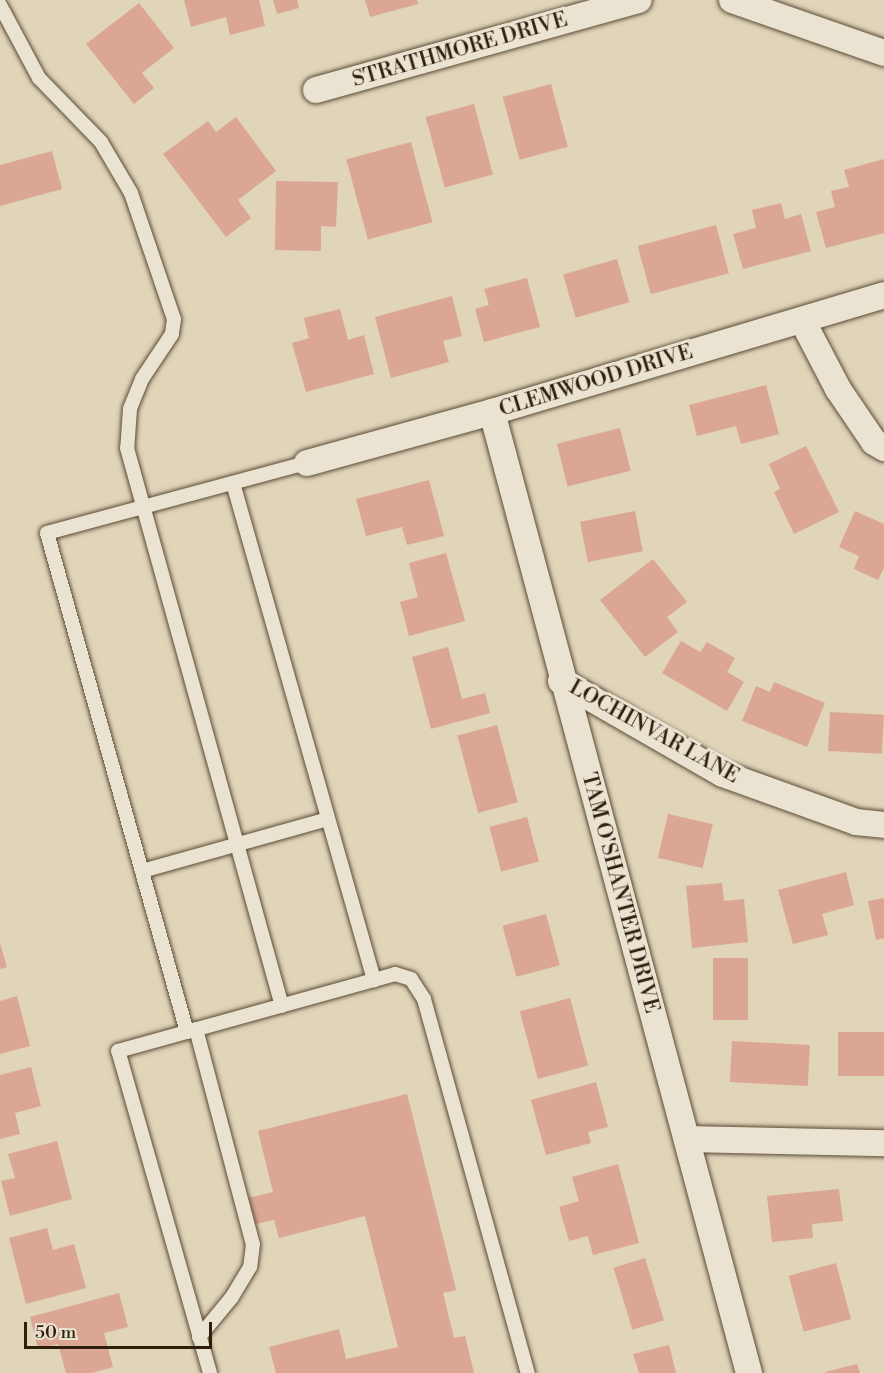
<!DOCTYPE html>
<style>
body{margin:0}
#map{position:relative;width:884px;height:1373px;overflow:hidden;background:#e0d4b9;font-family:"Libre Bodoni",serif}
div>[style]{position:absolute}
.building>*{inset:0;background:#dba794;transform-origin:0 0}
.roads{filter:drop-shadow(0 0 2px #5b4c36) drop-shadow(0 0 2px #5b4c36)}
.service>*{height:14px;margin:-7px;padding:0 7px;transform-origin:7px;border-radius:7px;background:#ebe3d2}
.minor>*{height:26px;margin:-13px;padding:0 13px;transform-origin:13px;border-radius:13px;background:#ebe3d2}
span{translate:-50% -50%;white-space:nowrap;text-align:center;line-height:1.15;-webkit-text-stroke:6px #ebe3d2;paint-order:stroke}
.street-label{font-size:21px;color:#2f1e0a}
.scale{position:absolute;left:24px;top:1322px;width:188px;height:27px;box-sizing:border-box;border:3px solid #2f1e0a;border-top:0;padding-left:8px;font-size:18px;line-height:21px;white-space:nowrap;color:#2f1e0a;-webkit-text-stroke:4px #ebe3d2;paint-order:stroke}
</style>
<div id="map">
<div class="building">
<i style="clip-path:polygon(184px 0,259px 0,265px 26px,230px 35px,226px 17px,191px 27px)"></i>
<i style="clip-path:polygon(273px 0,297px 0,299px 8px,277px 14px)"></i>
<i style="clip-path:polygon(365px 0,417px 0,418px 4px,370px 17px)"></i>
<i style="clip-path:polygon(139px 3px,174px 48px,142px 73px,154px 88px,134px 104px,86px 44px)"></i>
<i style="left:551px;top:84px;width:65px;height:50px;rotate:75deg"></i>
<i style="left:474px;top:104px;width:73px;height:50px;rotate:75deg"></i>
<i style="clip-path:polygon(236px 117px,276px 171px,238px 200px,251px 218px,226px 237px,163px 154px,208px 121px,216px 132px)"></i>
<i style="left:411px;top:142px;width:83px;height:67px;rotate:75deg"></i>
<i style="clip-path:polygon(52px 151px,62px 189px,0 206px,0 165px)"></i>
<i style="clip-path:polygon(884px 159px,884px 233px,826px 248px,816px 212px,835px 207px,831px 191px,849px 187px,844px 170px)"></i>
<i style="clip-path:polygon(276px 181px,338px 182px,336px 227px,321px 226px,321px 251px,275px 250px)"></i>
<i style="clip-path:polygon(781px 203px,785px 219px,801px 214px,811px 251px,743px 269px,733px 234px,756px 228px,752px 210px)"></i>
<i style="left:716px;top:225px;width:50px;height:81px;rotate:75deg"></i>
<i style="left:617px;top:259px;width:45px;height:56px;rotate:74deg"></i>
<i style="clip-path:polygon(527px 278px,540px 327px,484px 342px,475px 309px,489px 305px,484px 289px)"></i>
<i style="clip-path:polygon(452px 296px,462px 336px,443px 341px,449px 362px,391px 378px,375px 317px)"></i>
<i style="clip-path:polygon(340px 309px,348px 340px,364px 335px,374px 374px,306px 392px,292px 343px,309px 338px,304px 318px)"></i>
<i style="clip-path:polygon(766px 385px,779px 434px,741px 444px,736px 426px,697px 436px,689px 405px)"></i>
<i style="left:620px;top:428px;width:44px;height:65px;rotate:76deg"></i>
<i style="clip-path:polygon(806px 446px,839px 512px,794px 534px,774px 492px,780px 489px,769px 464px)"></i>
<i style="clip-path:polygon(429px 480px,444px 536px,407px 545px,402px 527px,366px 536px,356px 499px)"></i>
<i style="left:635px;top:511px;width:41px;height:56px;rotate:79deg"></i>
<i style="clip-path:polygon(855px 511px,884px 524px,884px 568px,878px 580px,854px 569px,859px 556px,839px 547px)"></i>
<i style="clip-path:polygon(446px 553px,465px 621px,409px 636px,400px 602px,418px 597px,409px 563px)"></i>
<i style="clip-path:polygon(653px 559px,687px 602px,667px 617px,678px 632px,645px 657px,600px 600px)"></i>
<i style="clip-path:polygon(681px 641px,700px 652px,707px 642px,735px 658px,727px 672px,744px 682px,727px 711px,662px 673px)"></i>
<i style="clip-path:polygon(448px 647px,462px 699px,485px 693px,490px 713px,431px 729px,412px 657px)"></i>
<i style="clip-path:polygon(774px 682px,825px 703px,807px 747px,742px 721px,756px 686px,770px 692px)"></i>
<i style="left:830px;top:712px;width:54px;height:39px;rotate:3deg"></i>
<i style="left:497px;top:725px;width:80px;height:41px;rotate:75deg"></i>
<i style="left:668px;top:814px;width:46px;height:45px;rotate:13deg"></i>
<i style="left:527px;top:817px;width:46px;height:39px;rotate:75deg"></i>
<i style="clip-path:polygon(846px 872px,854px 905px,822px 914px,828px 935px,793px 944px,778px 890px)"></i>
<i style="clip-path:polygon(722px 883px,724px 901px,744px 899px,748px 942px,692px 948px,686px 886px)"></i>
<i style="clip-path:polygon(884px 898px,884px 938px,876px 940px,868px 901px)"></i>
<i style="left:546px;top:914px;width:53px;height:45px;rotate:75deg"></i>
<i style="clip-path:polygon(0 943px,7px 967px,0 969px)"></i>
<i style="left:748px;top:958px;width:62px;height:35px;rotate:90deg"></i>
<i style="clip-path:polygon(17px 996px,30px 1046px,0 1054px,0 1001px)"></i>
<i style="left:570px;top:998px;width:70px;height:52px;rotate:75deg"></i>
<i style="left:884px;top:1032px;width:44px;height:46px;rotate:90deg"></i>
<i style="left:732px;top:1041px;width:78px;height:41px;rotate:3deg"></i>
<i style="clip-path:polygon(31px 1067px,41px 1106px,15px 1113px,20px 1134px,0 1139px,0 1075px)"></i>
<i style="clip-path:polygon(596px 1082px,608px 1127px,588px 1132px,591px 1143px,546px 1155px,531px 1100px)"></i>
<i style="clip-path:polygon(407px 1094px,456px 1290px,443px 1293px,454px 1338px,465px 1336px,474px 1373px,276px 1373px,269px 1347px,339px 1329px,346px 1359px,398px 1347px,365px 1216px,279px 1238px,274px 1220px,255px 1224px,249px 1198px,273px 1192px,258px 1131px)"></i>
<i style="clip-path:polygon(57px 1141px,72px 1199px,10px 1216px,1px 1181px,15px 1178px,8px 1154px)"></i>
<i style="clip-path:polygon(618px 1164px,639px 1243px,593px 1255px,588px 1236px,569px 1241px,559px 1207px,579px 1201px,572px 1177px)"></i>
<i style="clip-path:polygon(839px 1189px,843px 1221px,812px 1224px,813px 1238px,772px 1242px,767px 1196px)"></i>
<i style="clip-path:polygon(47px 1228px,53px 1250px,74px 1244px,86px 1288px,26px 1304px,9px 1238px)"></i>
<i style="left:645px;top:1258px;width:65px;height:33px;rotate:73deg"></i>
<i style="left:836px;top:1263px;width:58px;height:49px;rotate:75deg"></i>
<i style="clip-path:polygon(119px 1293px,128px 1327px,104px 1333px,113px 1367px,92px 1373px,66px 1373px,58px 1344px,38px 1349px,30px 1317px)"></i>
<i style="clip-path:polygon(669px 1345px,676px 1373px,639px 1373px,633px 1354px)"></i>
<i style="clip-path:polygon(857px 1364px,860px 1373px,825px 1373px,825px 1372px)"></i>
</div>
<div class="roads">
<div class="service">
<i style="left:0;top:5px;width:83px;rotate:61.9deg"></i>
<i style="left:39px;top:78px;width:89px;rotate:45.9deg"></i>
<i style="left:101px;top:142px;width:59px;rotate:59.5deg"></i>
<i style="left:131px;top:193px;width:133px;rotate:71.2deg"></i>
<i style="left:174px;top:319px;width:15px;rotate:98deg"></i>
<i style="left:172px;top:334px;width:54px;rotate:123.7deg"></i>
<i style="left:142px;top:379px;width:32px;rotate:112deg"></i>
<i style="left:130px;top:409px;width:39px;rotate:94deg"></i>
<i style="left:127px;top:448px;width:579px;rotate:74.48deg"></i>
<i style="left:233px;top:483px;width:517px;rotate:74.16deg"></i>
<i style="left:142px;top:871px;width:193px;rotate:-15.6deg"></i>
<i style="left:196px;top:1029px;width:222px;rotate:75.2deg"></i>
<i style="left:253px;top:1244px;width:23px;rotate:97deg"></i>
<i style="left:250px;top:1267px;width:35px;rotate:121deg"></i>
<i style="left:232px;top:1297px;width:52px;rotate:129.5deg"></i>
<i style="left:187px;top:1032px;width:518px;rotate:-105.67deg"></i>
<i style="left:47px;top:533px;width:269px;rotate:-15.1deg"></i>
<i style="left:210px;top:1373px;width:335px;rotate:-105.9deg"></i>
<i style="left:118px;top:1051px;width:288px;rotate:-15.5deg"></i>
<i style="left:395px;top:974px;width:17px;rotate:17deg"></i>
<i style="left:411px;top:979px;width:24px;rotate:57deg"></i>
<i style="left:424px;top:999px;width:388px;rotate:74.5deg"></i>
</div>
<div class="minor">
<i style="left:732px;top:0;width:161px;rotate:19.2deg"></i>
<i style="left:316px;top:90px;width:335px;rotate:-15.6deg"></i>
<i style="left:802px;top:320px;width:78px;rotate:62.4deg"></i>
<i style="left:838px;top:389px;width:64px;rotate:55.8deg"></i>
<i style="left:874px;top:442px;width:12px;rotate:31deg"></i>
<i style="left:492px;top:412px;width:995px;rotate:75.03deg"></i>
<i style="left:307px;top:463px;width:192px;rotate:-15.4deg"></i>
<i style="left:492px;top:412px;width:409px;rotate:-16.6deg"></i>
<i style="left:561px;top:681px;width:187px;rotate:29.9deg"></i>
<i style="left:723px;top:774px;width:141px;rotate:19.8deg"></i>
<i style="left:856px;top:822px;width:28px;rotate:6deg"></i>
<i style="left:687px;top:1139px;width:197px;rotate:1.2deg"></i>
</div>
</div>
<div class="street-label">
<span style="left:460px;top:50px;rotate:-16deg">STRATHMORE DRIVE</span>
<span style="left:596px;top:381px;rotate:-17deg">CLEMWOOD DRIVE</span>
<span style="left:654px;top:732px;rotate:29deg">LOCHINVAR LANE</span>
<span style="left:620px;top:893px;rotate:75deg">TAM O'SHANTER DRIVE</span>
</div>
<div class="scale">50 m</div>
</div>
